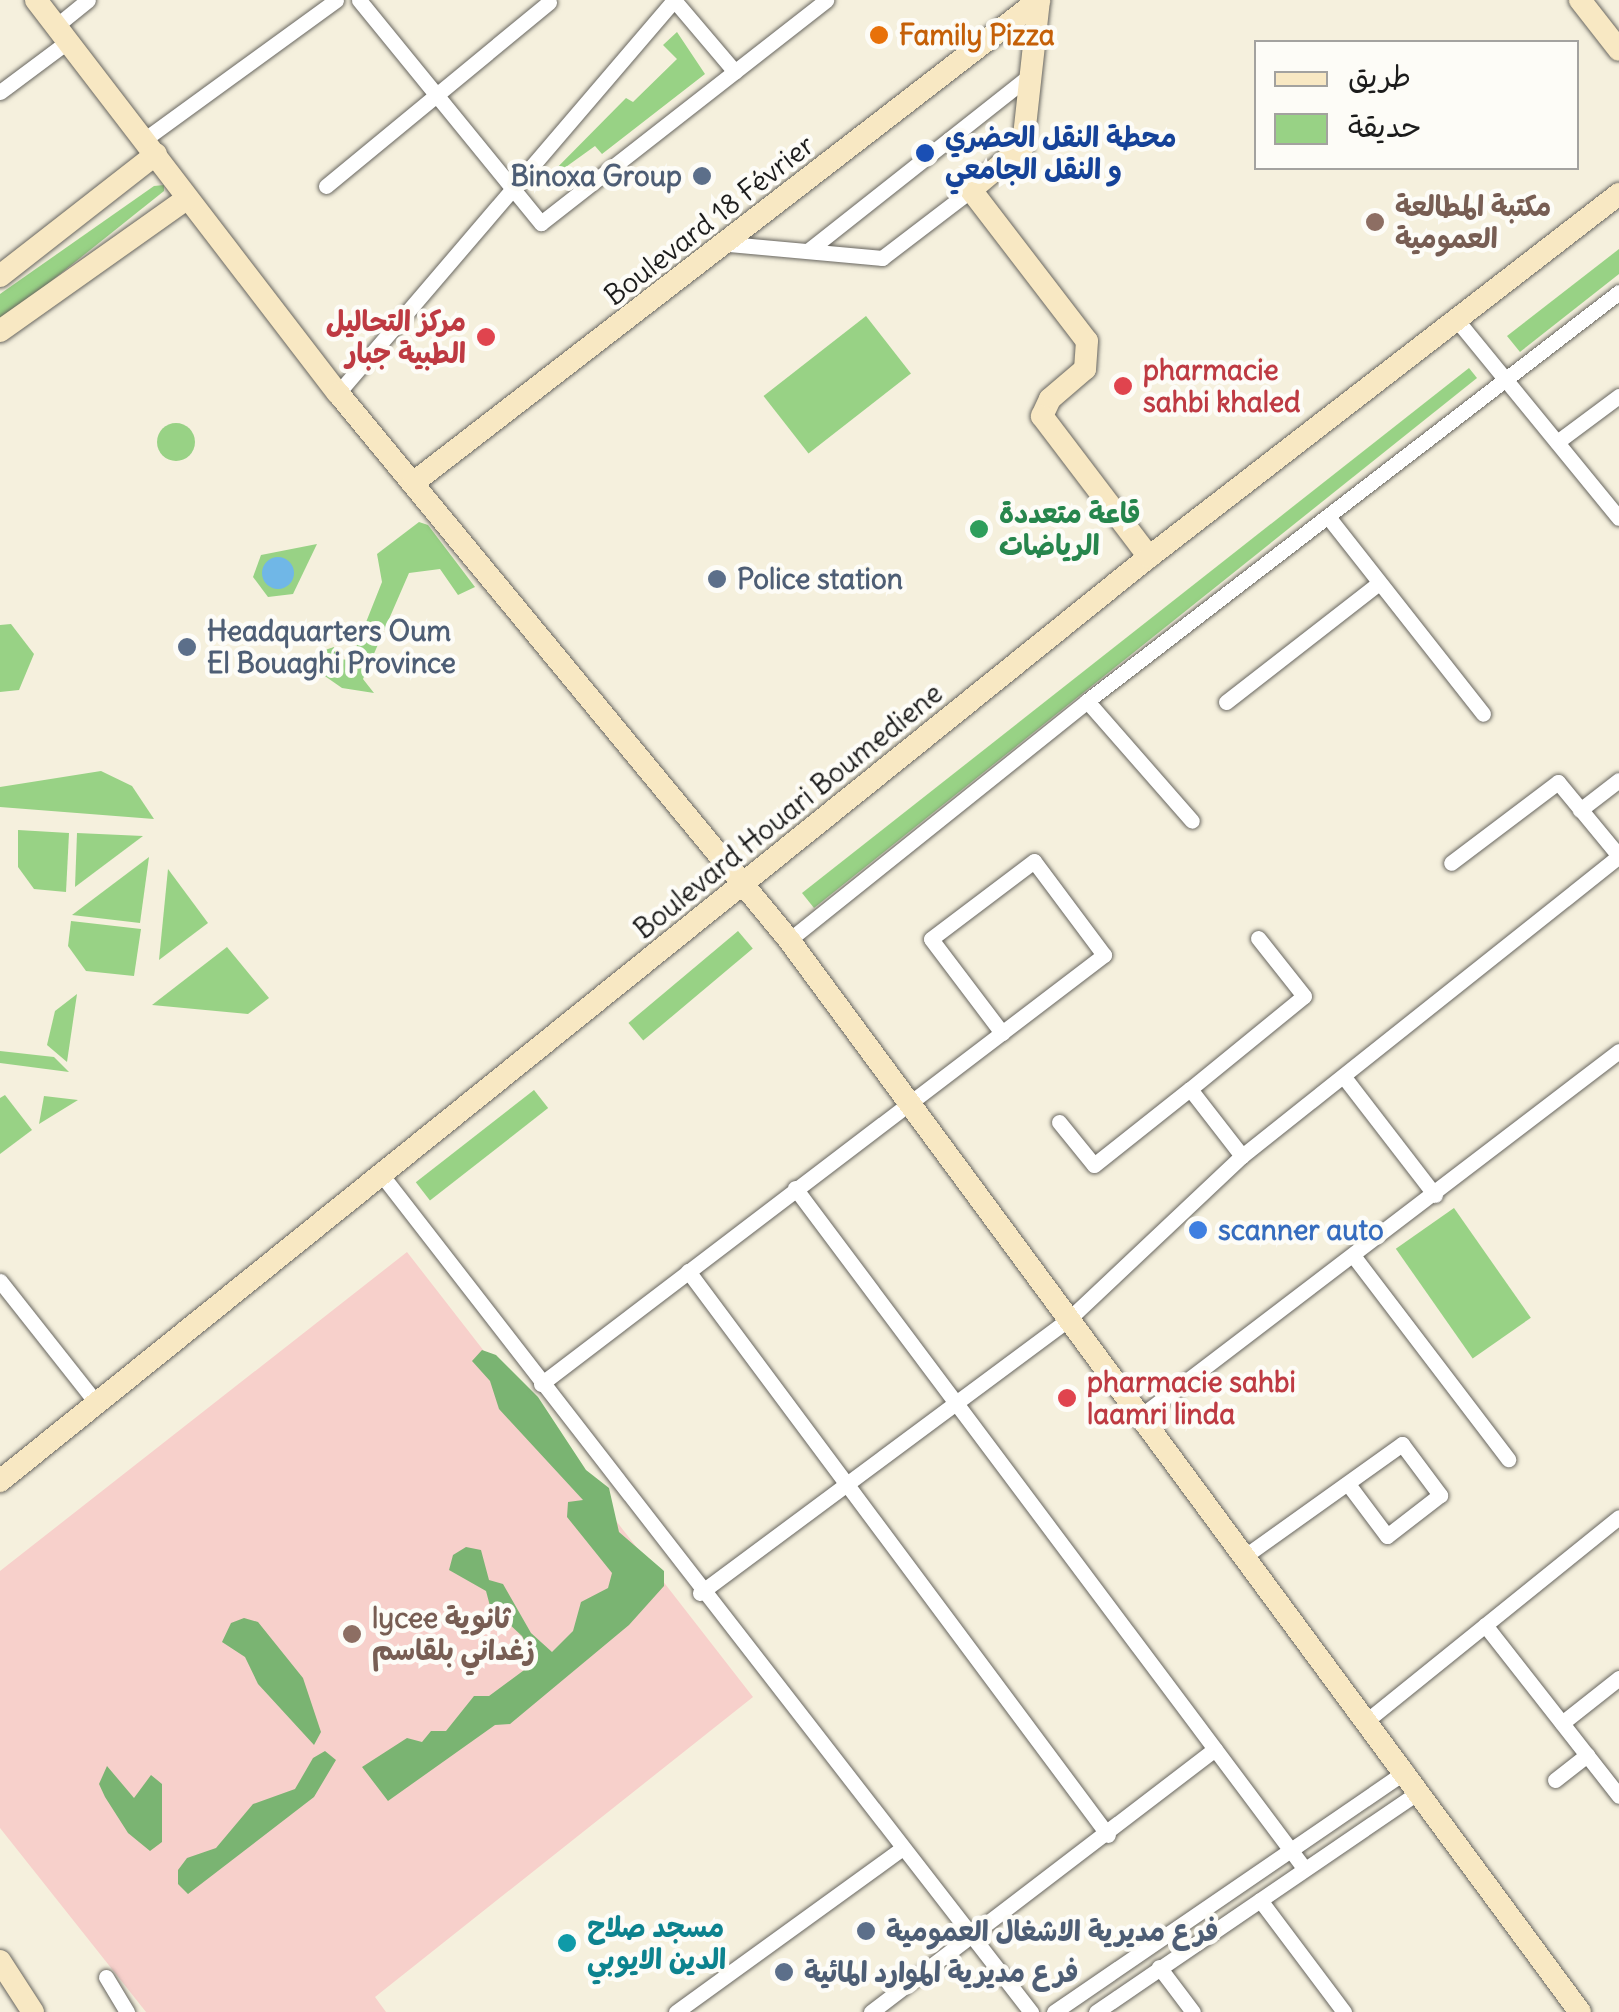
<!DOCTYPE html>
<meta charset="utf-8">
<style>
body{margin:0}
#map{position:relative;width:1619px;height:2012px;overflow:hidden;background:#f5f0dd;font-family:Delius,"Playpen Sans Arabic",sans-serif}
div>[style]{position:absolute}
.built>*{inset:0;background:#f7d0cb}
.green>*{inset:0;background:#98d285;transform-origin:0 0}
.round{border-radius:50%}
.forest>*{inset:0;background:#7ab472}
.water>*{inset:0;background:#70b7e7}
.roads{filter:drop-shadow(0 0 2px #686660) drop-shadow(0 0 2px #686660)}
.street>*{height:15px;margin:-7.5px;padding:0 7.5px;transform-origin:7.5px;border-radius:7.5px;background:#fff}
.secondary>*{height:22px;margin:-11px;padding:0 11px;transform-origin:11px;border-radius:11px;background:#f8e8c3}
.dots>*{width:28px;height:28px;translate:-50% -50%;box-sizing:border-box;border:5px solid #fdfcf7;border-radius:50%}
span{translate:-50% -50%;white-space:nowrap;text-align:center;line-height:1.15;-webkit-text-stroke:9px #fdfcf7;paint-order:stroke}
.food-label{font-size:28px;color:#c56008;font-weight:700}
.left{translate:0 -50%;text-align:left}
.transit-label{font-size:28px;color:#164399;font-weight:700}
.service-label{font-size:28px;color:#4e5e75;font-weight:700}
.right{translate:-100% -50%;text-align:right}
.education-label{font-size:28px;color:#785e54;font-weight:700}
.street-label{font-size:28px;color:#1c1c1c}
.health-label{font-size:28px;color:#be3a42;font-weight:700}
.leisure-label{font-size:28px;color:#27864d;font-weight:700}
.shop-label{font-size:28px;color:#366cbe;font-weight:700}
.culture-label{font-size:28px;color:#0d838f;font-weight:700}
.legend{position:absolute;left:1254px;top:40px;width:325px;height:130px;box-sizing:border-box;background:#fdfcf7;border:2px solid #a3a29f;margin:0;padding:12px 18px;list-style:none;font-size:30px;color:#1c1c1c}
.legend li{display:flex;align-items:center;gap:20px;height:50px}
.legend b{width:50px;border:2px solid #a3a29f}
</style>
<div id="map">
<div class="built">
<i style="clip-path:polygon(407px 1252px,753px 1697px,375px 1997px,386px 2012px,146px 2012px,0 1828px,0 1571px)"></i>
</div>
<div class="green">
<i style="clip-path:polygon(677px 32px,705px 74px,602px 154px,595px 146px,538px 187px,626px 98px,633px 102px,677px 59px,663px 45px)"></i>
<i style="clip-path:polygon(164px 185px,164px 191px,0 322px,0 294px,154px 186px)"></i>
<i style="clip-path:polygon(1619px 249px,1619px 274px,1520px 352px,1507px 336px)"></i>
<i style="left:866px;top:316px;width:73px;height:130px;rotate:52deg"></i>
<i style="clip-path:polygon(1469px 368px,1477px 378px,814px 908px,802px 893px)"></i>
<i class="round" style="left:157px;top:423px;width:38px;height:38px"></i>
<i style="clip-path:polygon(419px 522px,428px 525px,475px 587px,458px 595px,440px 569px,409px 573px,363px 679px,374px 693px,342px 688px,319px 672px,313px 654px,334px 647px,337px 659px,351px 660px,382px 582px,377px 554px)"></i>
<i style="clip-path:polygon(317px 544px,293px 594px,268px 597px,253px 577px,261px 555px)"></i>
<i style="clip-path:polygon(11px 624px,34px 654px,19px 690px,0 692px,0 625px)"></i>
<i style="clip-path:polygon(101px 771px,132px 786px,154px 819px,0 807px,0 787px)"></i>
<i style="clip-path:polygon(18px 830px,69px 833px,66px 892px,34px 889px,18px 867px)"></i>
<i style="clip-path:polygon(77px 833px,143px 836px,75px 887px)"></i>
<i style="clip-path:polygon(149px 857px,140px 923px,72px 915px)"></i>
<i style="clip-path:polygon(168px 869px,208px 923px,159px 960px)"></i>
<i style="clip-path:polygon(71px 921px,141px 929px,134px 976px,86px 971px,68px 946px)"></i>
<i style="left:738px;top:931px;width:23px;height:143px;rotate:50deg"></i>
<i style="clip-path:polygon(227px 947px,269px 998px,248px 1014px,152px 1005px)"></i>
<i style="clip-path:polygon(77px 994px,67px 1062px,47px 1045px,55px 1011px)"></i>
<i style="clip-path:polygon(0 1051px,54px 1057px,69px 1072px,0 1063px)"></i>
<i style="left:534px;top:1090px;width:23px;height:150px;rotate:52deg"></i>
<i style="clip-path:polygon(5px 1095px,32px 1130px,0 1154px,0 1098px)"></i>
<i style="clip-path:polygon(44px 1096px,78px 1100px,39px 1124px)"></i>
<i style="left:1454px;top:1208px;width:134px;height:71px;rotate:55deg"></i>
</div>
<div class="forest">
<i style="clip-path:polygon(482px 1350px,496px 1355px,538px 1397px,586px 1470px,609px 1488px,619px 1532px,664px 1571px,664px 1586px,629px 1625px,510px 1724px,495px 1725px,388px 1801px,362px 1767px,407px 1738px,422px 1742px,431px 1731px,446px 1731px,474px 1696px,489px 1696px,535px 1662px,522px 1636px,490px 1606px,486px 1591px,449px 1570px,453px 1555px,466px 1547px,481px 1550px,489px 1580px,503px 1584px,531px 1633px,552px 1652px,573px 1631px,581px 1602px,608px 1588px,612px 1573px,567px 1517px,568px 1502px,583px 1500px,499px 1409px,490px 1381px,472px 1361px)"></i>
<i style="clip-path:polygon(244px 1618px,258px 1622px,303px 1678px,321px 1732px,314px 1745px,258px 1684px,245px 1657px,222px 1642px,231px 1623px)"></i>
<i style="clip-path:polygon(325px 1751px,336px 1760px,314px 1797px,188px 1894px,178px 1884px,178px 1870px,187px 1858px,216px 1848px,253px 1804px,295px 1789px,313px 1758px)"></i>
<i style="clip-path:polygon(107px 1766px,134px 1798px,151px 1775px,162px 1784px,162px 1842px,150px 1851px,128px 1833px,105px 1797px,99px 1784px)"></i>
</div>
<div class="water">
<i class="round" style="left:262px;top:557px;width:32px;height:32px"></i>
</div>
<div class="roads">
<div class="street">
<i style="left:359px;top:0;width:288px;rotate:50.8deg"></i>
<i style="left:541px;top:223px;width:362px;rotate:-38deg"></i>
<i style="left:674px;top:0;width:94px;rotate:49.7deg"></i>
<i style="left:56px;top:26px;width:41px;rotate:-39.1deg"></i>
<i style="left:0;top:92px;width:84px;rotate:-36.7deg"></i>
<i style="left:145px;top:139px;width:236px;rotate:-36deg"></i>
<i style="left:326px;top:186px;width:289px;rotate:-39.5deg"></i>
<i style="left:729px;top:244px;width:154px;rotate:5.2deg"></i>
<i style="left:882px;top:258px;width:112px;rotate:-37.4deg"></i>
<i style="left:809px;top:250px;width:284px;rotate:-38.3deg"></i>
<i style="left:1456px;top:319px;width:257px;rotate:50.7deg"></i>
<i style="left:338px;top:393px;width:517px;rotate:-49.47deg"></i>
<i style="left:1557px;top:442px;width:77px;rotate:-36.6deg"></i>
<i style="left:1329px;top:518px;width:249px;rotate:51.8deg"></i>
<i style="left:1087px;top:701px;width:159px;rotate:48.8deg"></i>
<i style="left:1226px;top:702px;width:194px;rotate:-37.9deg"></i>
<i style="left:1580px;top:810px;width:49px;rotate:-37.6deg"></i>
<i style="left:789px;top:940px;width:382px;rotate:-38.7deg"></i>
<i style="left:1087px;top:701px;width:671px;rotate:-37.55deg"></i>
<i style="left:1344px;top:1077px;width:149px;rotate:52.4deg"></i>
<i style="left:1190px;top:1089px;width:147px;rotate:-39.2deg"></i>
<i style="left:1304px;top:996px;width:74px;rotate:-128.4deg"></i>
<i style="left:1059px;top:1122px;width:55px;rotate:50.9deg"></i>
<i style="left:1094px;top:1165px;width:122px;rotate:-38.4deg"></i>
<i style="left:1190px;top:1089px;width:85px;rotate:52.2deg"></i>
<i style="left:381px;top:1174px;width:1061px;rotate:52.2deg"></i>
<i style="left:795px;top:1188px;width:849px;rotate:53.18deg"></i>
<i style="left:1355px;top:1258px;width:253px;rotate:52.7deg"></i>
<i style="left:688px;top:1271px;width:703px;rotate:53.33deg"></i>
<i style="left:0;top:1281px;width:158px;rotate:51.7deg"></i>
<i style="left:541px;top:1384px;width:708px;rotate:-37.31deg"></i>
<i style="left:1104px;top:955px;width:117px;rotate:-126.7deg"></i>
<i style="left:1034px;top:861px;width:129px;rotate:142.9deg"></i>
<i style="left:931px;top:939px;width:118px;rotate:52.9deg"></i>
<i style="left:1142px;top:1415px;width:600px;rotate:-37.35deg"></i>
<i style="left:1245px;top:1556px;width:193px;rotate:-35.5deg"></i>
<i style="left:1402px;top:1444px;width:64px;rotate:53.3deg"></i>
<i style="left:1440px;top:1495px;width:67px;rotate:142.3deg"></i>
<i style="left:1387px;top:1536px;width:65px;rotate:-126.9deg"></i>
<i style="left:700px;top:1593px;width:462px;rotate:-36.6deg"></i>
<i style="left:1071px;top:1317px;width:235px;rotate:-43.3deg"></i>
<i style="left:1242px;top:1156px;width:482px;rotate:-38.5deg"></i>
<i style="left:1619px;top:856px;width:96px;rotate:-129.5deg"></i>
<i style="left:1558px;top:782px;width:134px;rotate:142.9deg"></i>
<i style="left:1485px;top:1625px;width:217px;rotate:51.9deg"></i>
<i style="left:1365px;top:1722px;width:326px;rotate:-38.9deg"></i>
<i style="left:1562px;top:1723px;width:73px;rotate:-38.3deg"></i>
<i style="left:1555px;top:1780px;width:41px;rotate:-38deg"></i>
<i style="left:1260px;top:1900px;width:140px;rotate:53.1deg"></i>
<i style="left:1159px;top:1967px;width:56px;rotate:52.9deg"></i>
<i style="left:106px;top:1977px;width:41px;rotate:59deg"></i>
<i style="left:676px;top:2012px;width:278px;rotate:-35.9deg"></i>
<i style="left:871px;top:2012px;width:433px;rotate:-37.4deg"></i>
<i style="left:1054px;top:2012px;width:427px;rotate:-34.4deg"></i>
<i style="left:1096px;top:2012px;width:392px;rotate:-34.3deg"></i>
</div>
<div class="secondary">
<i style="left:36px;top:0;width:496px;rotate:52.5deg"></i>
<i style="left:338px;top:393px;width:709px;rotate:50.49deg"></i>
<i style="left:789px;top:940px;width:1332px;rotate:53.58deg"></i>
<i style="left:1039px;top:0;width:147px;rotate:96.3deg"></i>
<i style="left:1023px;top:146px;width:68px;rotate:139.8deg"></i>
<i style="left:971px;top:190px;width:190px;rotate:52.5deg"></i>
<i style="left:1087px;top:341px;width:28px;rotate:94deg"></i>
<i style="left:1085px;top:369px;width:46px;rotate:139.4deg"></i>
<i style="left:1050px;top:399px;width:19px;rotate:115deg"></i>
<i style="left:1042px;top:416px;width:177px;rotate:52.8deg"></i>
<i style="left:1580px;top:0;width:63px;rotate:52deg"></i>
<i style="left:0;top:276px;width:198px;rotate:-38deg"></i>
<i style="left:0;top:331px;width:227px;rotate:-35.3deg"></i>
<i style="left:413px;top:483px;width:791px;rotate:-37.65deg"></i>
<i style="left:0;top:1481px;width:1474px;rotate:-38.81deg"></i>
<i style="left:1149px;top:557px;width:594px;rotate:-37.68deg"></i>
<i style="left:0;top:1961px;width:61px;rotate:57.1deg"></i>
</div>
</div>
<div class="dots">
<i style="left:879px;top:35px;background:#e8710a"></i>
<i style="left:925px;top:153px;background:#1a4fb4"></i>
<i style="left:702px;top:176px;background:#5c6f8a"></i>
<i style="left:1375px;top:222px;background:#8d6e63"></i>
<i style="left:486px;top:337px;background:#e0444e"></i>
<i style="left:1123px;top:386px;background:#e0444e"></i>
<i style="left:979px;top:529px;background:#2e9e5b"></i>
<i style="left:717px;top:579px;background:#5c6f8a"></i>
<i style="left:187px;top:647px;background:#5c6f8a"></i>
<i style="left:1198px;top:1230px;background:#3f7fe0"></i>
<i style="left:1067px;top:1398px;background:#e0444e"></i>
<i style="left:352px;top:1634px;background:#8d6e63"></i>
<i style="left:866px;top:1931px;background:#5c6f8a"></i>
<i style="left:567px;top:1943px;background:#0f9aa8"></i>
<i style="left:784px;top:1972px;background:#5c6f8a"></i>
</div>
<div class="food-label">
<span class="left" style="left:899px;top:35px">Family Pizza</span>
</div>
<div class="transit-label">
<span class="left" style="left:945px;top:153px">محطة النقل الحضري<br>و النقل الجامعي</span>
</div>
<div class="service-label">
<span class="right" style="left:682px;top:176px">Binoxa Group</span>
<span class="left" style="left:737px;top:579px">Police station</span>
<span class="left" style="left:207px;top:647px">Headquarters Oum<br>El Bouaghi Province</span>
<span class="left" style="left:886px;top:1931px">فرع مديرية الاشغال العمومية</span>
<span class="left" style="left:804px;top:1972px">فرع مديرية الموارد المائية</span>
</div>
<div class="education-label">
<span class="left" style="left:1395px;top:222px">مكتبة المطالعة<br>العمومية</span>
<span class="left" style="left:372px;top:1634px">lycee ثانوية<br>زغداني بلقاسم</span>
</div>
<div class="street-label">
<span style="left:709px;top:220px;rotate:-38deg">Boulevard 18 Février</span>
<span style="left:788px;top:811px;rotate:-39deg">Boulevard Houari Boumediene</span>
</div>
<div class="health-label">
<span class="right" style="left:466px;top:337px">مركز التحاليل<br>الطبية جبار</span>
<span class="left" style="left:1143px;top:386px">pharmacie<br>sahbi khaled</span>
<span class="left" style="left:1087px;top:1398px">pharmacie sahbi<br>laamri linda</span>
</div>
<div class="leisure-label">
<span class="left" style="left:999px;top:529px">قاعة متعددة<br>الرياضات</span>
</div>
<div class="shop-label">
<span class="left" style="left:1218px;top:1230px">scanner auto</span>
</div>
<div class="culture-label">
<span class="left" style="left:587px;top:1943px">مسجد صلاح<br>الدين الايوبي</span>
</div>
<ul class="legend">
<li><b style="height:12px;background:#f8e8c3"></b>طريق</li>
<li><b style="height:28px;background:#98d285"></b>حديقة</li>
</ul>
</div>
